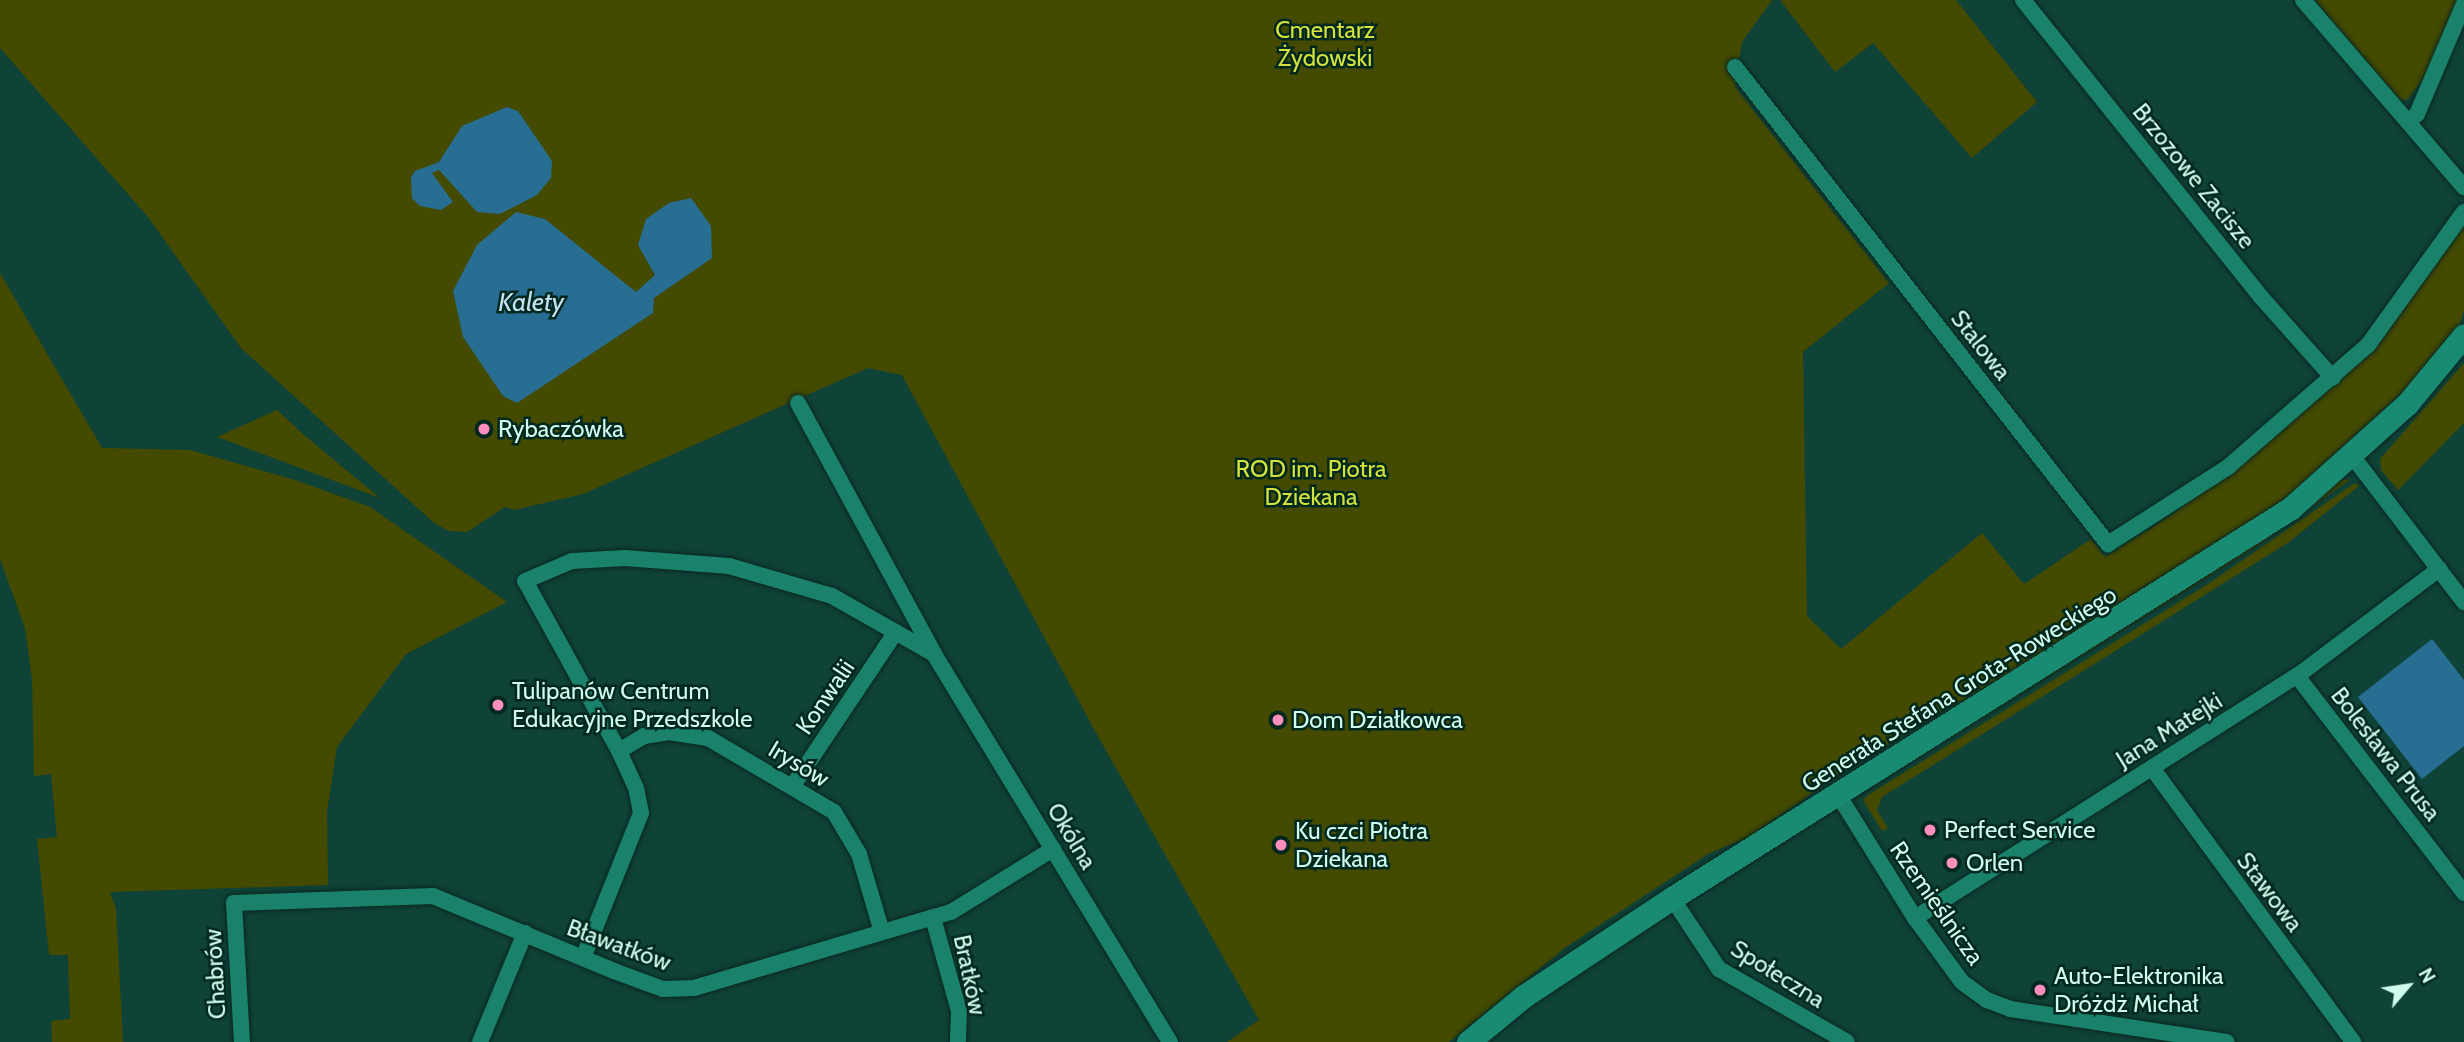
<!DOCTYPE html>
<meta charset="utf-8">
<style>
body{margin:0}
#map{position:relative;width:2464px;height:1042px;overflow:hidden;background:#104338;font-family:Cabin,sans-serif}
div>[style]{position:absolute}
.green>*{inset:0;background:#444a00}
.water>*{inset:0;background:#276e92}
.roads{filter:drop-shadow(0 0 2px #092720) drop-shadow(0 0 2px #092720)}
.street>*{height:16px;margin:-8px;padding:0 8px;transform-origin:8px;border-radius:8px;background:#1a816b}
.secondary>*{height:23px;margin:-11.5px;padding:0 11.5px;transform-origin:11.5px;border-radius:11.5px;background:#198b73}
.dots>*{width:19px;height:19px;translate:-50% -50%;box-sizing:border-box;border:4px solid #00281f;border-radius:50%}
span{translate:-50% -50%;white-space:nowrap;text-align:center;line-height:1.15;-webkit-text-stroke:5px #00281f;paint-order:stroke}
.park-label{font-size:24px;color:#d4e23b}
.street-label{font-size:24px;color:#d0fcee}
.poi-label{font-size:24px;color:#d0fcee}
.left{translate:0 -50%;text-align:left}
.water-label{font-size:26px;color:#c6e1f1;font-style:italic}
.north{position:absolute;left:2373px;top:951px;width:70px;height:70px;-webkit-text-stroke:5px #00281f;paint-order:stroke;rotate:61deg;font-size:19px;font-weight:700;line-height:28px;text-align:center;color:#d0fcee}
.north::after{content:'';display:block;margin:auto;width:24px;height:32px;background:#d0fcee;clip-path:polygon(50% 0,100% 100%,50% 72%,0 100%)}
</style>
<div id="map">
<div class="green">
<i style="clip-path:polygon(0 0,1772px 0,1742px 42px,1735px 87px,1889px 283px,1803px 352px,1807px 616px,1841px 649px,1982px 533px,2024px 584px,2091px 539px,2105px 557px,2175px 513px,2371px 349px,2464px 227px,2464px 309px,2460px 325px,2408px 387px,2279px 504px,2090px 624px,1840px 773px,1750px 836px,1708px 854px,1566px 947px,1449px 1042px,1227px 1042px,1259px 1020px,1095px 731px,902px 375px,868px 368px,583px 494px,514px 510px,505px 507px,467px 532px,449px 531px,434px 523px,241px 348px,148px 217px,0 48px)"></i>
<i style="clip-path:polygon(1780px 0,1956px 0,2037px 102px,1972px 158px,1873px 43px,1835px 72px)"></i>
<i style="clip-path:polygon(2315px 0,2459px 0,2429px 71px,2407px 100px,2398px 99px)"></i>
<i style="clip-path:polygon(0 273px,102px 448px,190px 450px,295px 480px,370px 507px,507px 602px,406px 654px,337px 747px,327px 812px,328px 885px,110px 892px,116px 909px,123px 1042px,52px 1042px,51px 1021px,70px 1019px,68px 955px,49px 955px,37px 839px,57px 837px,51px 774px,34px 776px,32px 679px,25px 628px,0 559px)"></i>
<i style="clip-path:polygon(2464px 363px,2464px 423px,2398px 490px,2381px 470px,2380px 459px)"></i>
<i style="clip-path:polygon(277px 410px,304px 435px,380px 498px,217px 437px)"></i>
<i style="clip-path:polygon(2351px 479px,2259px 545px,1862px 793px,2263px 538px,2341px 480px)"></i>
<i style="clip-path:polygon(2355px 483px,2359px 486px,2289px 542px,1882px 797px,1877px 810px,1888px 828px,1882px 831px,1863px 800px,1868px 795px,2208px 584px)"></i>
</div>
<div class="water">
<i style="clip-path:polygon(507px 107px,518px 111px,552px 161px,551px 178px,537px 195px,500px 214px,477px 212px,439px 170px,432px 173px,453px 202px,441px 210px,420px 206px,412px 198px,411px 177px,415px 171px,439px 162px,462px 126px)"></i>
<i style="clip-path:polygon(691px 198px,711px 226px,712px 258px,654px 298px,653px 313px,517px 403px,503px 396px,463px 337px,453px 291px,477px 245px,516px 212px,545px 219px,636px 292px,655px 275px,638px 245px,646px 219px,669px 203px)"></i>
<i style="clip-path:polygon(2432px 639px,2464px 680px,2464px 746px,2422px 779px,2358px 697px)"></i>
</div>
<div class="roads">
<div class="street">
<i style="left:2023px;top:0;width:381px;rotate:51.3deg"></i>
<i style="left:2261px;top:297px;width:108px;rotate:48.4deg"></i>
<i style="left:2303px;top:0;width:247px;rotate:49.3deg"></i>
<i style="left:1735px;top:67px;width:606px;rotate:51.98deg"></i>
<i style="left:2108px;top:544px;width:143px;rotate:-32.7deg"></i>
<i style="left:2228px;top:467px;width:186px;rotate:-41.1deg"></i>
<i style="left:2368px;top:345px;width:164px;rotate:-54.2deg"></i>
<i style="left:2408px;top:122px;width:12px;rotate:-42deg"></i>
<i style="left:2417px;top:114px;width:120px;rotate:-66.9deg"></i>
<i style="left:798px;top:403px;width:285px;rotate:61.5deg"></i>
<i style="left:934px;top:654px;width:454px;rotate:58.7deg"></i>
<i style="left:2353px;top:457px;width:183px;rotate:52.6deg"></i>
<i style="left:2297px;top:676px;width:274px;rotate:52.4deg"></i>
<i style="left:619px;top:751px;width:29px;rotate:-31deg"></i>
<i style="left:644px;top:736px;width:25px;rotate:-9deg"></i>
<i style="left:669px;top:732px;width:39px;rotate:9deg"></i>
<i style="left:708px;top:738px;width:146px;rotate:30.4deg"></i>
<i style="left:834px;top:812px;width:49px;rotate:59.2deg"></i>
<i style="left:859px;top:854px;width:81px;rotate:73.6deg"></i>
<i style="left:2152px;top:768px;width:340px;rotate:53.7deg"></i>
<i style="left:792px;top:787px;width:185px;rotate:-56.2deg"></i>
<i style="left:1839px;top:796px;width:144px;rotate:58.1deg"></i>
<i style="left:1915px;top:918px;width:79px;rotate:53.7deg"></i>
<i style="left:1962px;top:982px;width:31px;rotate:36deg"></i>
<i style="left:1987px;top:1000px;width:26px;rotate:21deg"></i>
<i style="left:2011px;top:1009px;width:218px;rotate:8.7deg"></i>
<i style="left:1672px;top:898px;width:85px;rotate:56.5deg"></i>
<i style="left:1719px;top:969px;width:147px;rotate:29.7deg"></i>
<i style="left:933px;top:918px;width:97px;rotate:74.4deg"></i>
<i style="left:959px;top:1011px;width:31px;rotate:92deg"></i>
<i style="left:1915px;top:918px;width:452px;rotate:-32.4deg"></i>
<i style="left:2297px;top:676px;width:178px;rotate:-37deg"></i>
<i style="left:583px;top:958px;width:156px;rotate:-68.2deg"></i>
<i style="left:641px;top:813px;width:25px;rotate:-101deg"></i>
<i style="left:636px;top:788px;width:41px;rotate:-114.7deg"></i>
<i style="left:619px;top:751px;width:194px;rotate:-118.9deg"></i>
<i style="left:525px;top:581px;width:51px;rotate:-23.1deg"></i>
<i style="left:572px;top:561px;width:53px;rotate:-3.2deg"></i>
<i style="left:625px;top:558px;width:104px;rotate:4.4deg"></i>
<i style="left:729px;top:566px;width:107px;rotate:16.2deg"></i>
<i style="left:832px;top:596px;width:117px;rotate:29.6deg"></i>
<i style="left:242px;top:1042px;width:139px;rotate:-93.3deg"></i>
<i style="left:234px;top:903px;width:199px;rotate:-2deg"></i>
<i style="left:433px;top:896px;width:196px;rotate:22.5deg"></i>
<i style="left:614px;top:971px;width:52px;rotate:20.2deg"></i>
<i style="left:663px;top:989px;width:31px;rotate:-2deg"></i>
<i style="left:694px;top:988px;width:268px;rotate:-16.5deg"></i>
<i style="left:951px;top:912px;width:120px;rotate:-31.7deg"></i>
<i style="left:480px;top:1042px;width:118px;rotate:-67.6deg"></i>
</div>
<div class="secondary">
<i style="left:1468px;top:1042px;width:72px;rotate:-39.4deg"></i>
<i style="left:1524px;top:996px;width:178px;rotate:-33.5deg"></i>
<i style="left:1672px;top:898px;width:732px;rotate:-32.21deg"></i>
<i style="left:2291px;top:508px;width:156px;rotate:-41.9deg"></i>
<i style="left:2407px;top:404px;width:89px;rotate:-50.4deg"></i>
</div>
</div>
<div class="dots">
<i style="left:484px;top:429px;background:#fe8ebd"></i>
<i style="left:498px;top:705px;background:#fe8ebd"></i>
<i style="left:1278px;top:720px;background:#fe8ebd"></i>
<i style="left:1930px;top:830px;background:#fe8ebd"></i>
<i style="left:1281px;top:845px;background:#fe8ebd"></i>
<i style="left:1952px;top:863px;background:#fe8ebd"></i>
<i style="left:2040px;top:990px;background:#fe8ebd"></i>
</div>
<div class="park-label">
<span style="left:1325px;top:44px">Cmentarz<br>Żydowski</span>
<span style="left:1311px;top:483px">ROD im. Piotra<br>Dziekana</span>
</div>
<div class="street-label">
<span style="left:2194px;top:176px;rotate:51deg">Brzozowe Zacisze</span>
<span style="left:1981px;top:345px;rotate:52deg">Stalowa</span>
<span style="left:1959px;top:689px;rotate:-32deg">Generała Stefana Grota-Roweckiego</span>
<span style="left:825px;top:697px;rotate:-56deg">Konwalii</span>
<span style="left:2169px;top:730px;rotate:-32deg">Jana Matejki</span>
<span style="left:2386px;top:754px;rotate:52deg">Bolesława Prusa</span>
<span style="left:799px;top:764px;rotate:31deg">Irysów</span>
<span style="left:1072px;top:836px;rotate:59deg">Okólna</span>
<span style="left:2270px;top:892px;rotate:53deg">Stawowa</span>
<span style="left:1937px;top:903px;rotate:55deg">Rzemieślnicza</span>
<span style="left:619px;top:945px;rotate:20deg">Bławatków</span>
<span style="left:215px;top:974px;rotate:-93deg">Chabrów</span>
<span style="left:1778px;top:974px;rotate:32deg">Społeczna</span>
<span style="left:970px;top:975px;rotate:78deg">Bratków</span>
</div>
<div class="poi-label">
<span class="left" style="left:498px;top:429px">Rybaczówka</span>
<span class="left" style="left:512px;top:705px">Tulipanów Centrum<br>Edukacyjne Przedszkole</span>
<span class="left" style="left:1292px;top:720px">Dom Działkowca</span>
<span class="left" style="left:1944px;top:830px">Perfect Service</span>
<span class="left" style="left:1295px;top:845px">Ku czci Piotra<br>Dziekana</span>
<span class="left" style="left:1966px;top:863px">Orlen</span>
<span class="left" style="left:2054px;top:990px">Auto-Elektronika<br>Dróżdż Michał</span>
</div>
<div class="water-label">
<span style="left:531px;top:303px">Kalety</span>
</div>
<div class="north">N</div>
</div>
